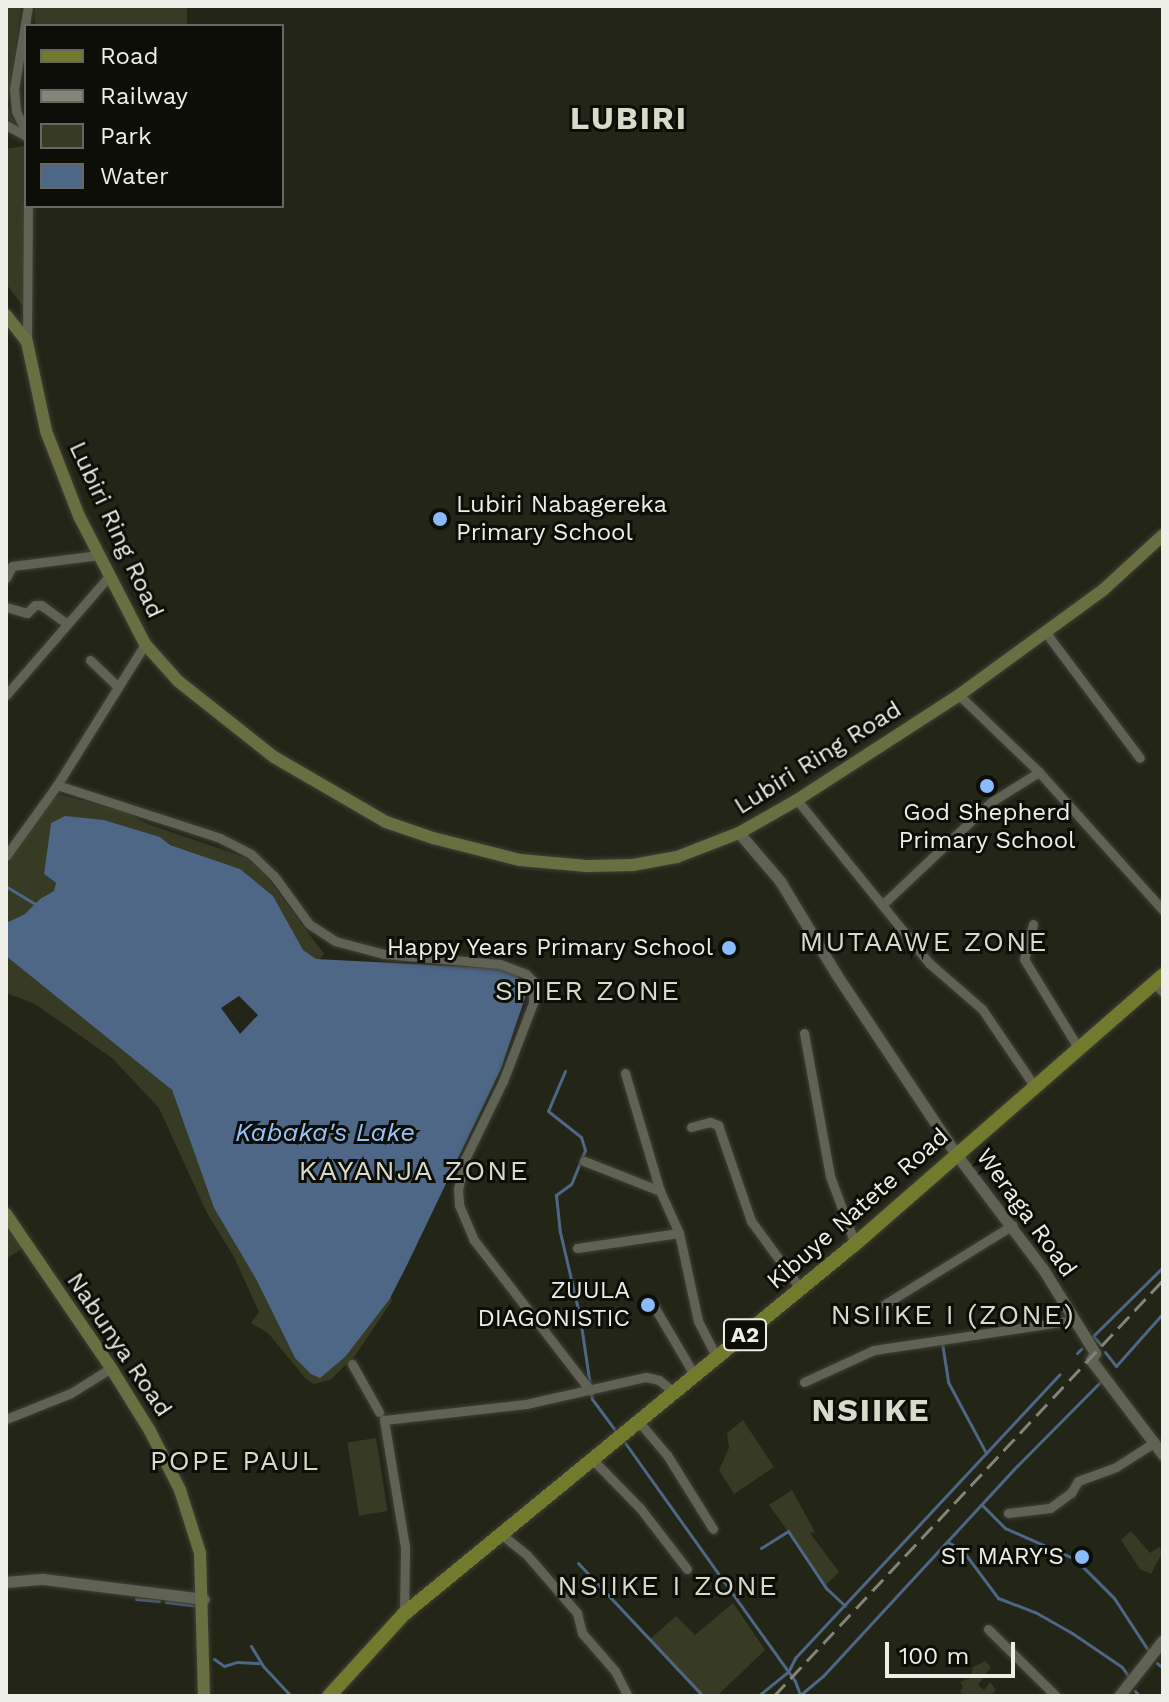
<!DOCTYPE html>
<style>
body{margin:0}
#map{position:relative;width:1169px;height:1702px;overflow:hidden;background:#232517;font-family:"Work Sans",sans-serif}
div>[style]{position:absolute}
.green>*{inset:0;background:#373b23;transform-origin:0 0}
.water>*{inset:0;background:#4e6787}
.stream>*{height:3px;margin:-1.5px;padding:0 1.5px;transform-origin:1.5px;border-radius:1.5px;background:#4e6787}
.roads{filter:drop-shadow(0 0 2px #3e4035) drop-shadow(0 0 2px #3e4035)}
.minor>*{height:9px;margin:-4.5px;padding:0 4.5px;transform-origin:4.5px;border-radius:4.5px;background:#606353}
.tertiary>*{height:11px;margin:-5.5px;padding:0 5.5px;transform-origin:5.5px;border-radius:5.5px;background:#606353}
.secondary>*{height:12px;margin:-6px;padding:0 6px;transform-origin:6px;border-radius:6px;background:#696f41}
.primary>*{height:14px;margin:-7px;padding:0 7px;transform-origin:7px;border-radius:7px;background:#727a2e}
.rail>*{height:3px;margin-top:-1.5px;transform-origin:0;background:repeating-linear-gradient(90deg,#838579 0 16px,transparent 0 24px)}
.dots>*{width:22px;height:22px;translate:-50% -50%;box-sizing:border-box;border:4px solid #0d0e08;border-radius:50%}
span{translate:-50% -50%;white-space:nowrap;text-align:center;line-height:1.15;-webkit-text-stroke:6px #0d0e08;paint-order:stroke}
.shield-label span{padding:2px 6px;background:#0d0e08;border:2px solid;border-radius:6px;-webkit-text-stroke-width:0}
.shield-label{font-size:22px;color:#edefe6;font-weight:700}
.poi-label{font-size:24px;color:#edefe6}
.left{translate:0 -50%;text-align:left}
.right{translate:-100% -50%;text-align:right}
.street-label{font-size:24px;color:#edefe6}
.water-label{font-size:26px;color:#97c1f7;font-style:italic}
.quarter-label{font-size:28px;color:#d7dbc9;letter-spacing:2px}
.district-label{font-size:32px;color:#d7dbc9;font-weight:700;letter-spacing:2px}
.frame{position:absolute;inset:0;border:8px solid #edefe6;pointer-events:none}
.legend{position:absolute;left:24px;top:24px;width:260px;height:184px;box-sizing:border-box;background:#0d0e08;border:2px solid #676861;margin:0;padding:10px 14px;list-style:none;font-size:24px;color:#edefe6}
.legend li{display:flex;align-items:center;gap:16px;height:40px}
.legend b{width:40px;border:2px solid #676861}
.scale{position:absolute;left:885px;top:1642px;width:130px;height:36px;box-sizing:border-box;border:4px solid #edefe6;border-top:0;padding-left:10px;font-size:24px;line-height:28px;white-space:nowrap;color:#edefe6;-webkit-text-stroke:6px #0d0e08;paint-order:stroke}
</style>
<div id="map">
<div class="green">
<i style="clip-path:polygon(6px 6px,21px 6px,8px 105px,13px 122px,6px 118px)"></i>
<i style="left:35px;top:6px;width:152px;height:20px"></i>
<i style="clip-path:polygon(24px 146px,24px 307px,6px 284px,6px 149px)"></i>
<i style="clip-path:polygon(62px 795px,129px 813px,145px 823px,247px 858px,266px 876px,324px 954px,313px 967px,240px 869px,170px 845px,159px 837px,104px 820px,51px 823px,44px 874px,56px 884px,55px 891px,25px 914px,6px 923px,6px 867px,43px 809px,53px 797px)"></i>
<i style="clip-path:polygon(6px 956px,172px 1090px,214px 1208px,256px 1279px,295px 1358px,391px 1296px,392px 1301px,354px 1357px,330px 1380px,314px 1384px,306px 1379px,268px 1333px,251px 1323px,259px 1312px,234px 1257px,207px 1213px,159px 1108px,112px 1058px,35px 1004px,6px 993px)"></i>
<i style="clip-path:polygon(6px 1224px,23px 1248px,6px 1259px)"></i>
<i style="clip-path:polygon(743px 1420px,774px 1467px,734px 1494px,719px 1470px,729px 1448px,727px 1433px)"></i>
<i style="left:376px;top:1438px;width:74px;height:29px;rotate:81deg"></i>
<i style="clip-path:polygon(792px 1490px,815px 1532px,810px 1533px,839px 1572px,826px 1585px,769px 1505px)"></i>
<i style="clip-path:polygon(1131px 1531px,1150px 1553px,1159px 1547px,1163px 1551px,1151px 1574px,1140px 1569px,1121px 1540px)"></i>
<i style="clip-path:polygon(733px 1603px,765px 1650px,717px 1696px,702px 1696px,650px 1639px,676px 1616px,695px 1635px)"></i>
<i style="clip-path:polygon(985px 1661px,991px 1667px,978px 1685px,984px 1690px,990px 1682px,996px 1690px,990px 1696px,966px 1696px,960px 1692px,963px 1687px,960px 1682px,970px 1678px,973px 1667px)"></i>
</div>
<div class="water">
<i style="clip-path:polygon(evenodd,65px 816px,104px 820px,160px 837px,170px 845px,240px 869px,273px 896px,303px 950px,316px 959px,511px 969px,524px 984px,527px 992px,501px 1069px,406px 1267px,389px 1300px,345px 1357px,320px 1378px,311px 1374px,295px 1358px,256px 1279px,214px 1208px,172px 1090px,6px 956px,6px 923px,25px 914px,40px 899px,54px 891px,56px 883px,44px 874px,51px 823px,65px 816px,239px 996px,258px 1015px,240px 1034px,221px 1008px,239px 996px)"></i>
</div>
<div class="stream">
<i style="left:7px;top:887px;width:33px;rotate:31deg"></i>
<i style="left:565px;top:1071px;width:43px;rotate:113deg"></i>
<i style="left:548px;top:1111px;width:42px;rotate:38.2deg"></i>
<i style="left:581px;top:1137px;width:14px;rotate:73deg"></i>
<i style="left:585px;top:1150px;width:37px;rotate:112deg"></i>
<i style="left:571px;top:1184px;width:19px;rotate:144deg"></i>
<i style="left:556px;top:1195px;width:37px;rotate:84deg"></i>
<i style="left:560px;top:1232px;width:88px;rotate:76.9deg"></i>
<i style="left:580px;top:1318px;width:82px;rotate:81.6deg"></i>
<i style="left:592px;top:1399px;width:44px;rotate:53.4deg"></i>
<i style="left:942px;top:1343px;width:39px;rotate:81deg"></i>
<i style="left:948px;top:1382px;width:81px;rotate:61.8deg"></i>
<i style="left:1101px;top:1345px;width:12px;rotate:-132deg"></i>
<i style="left:1093px;top:1336px;width:98px;rotate:-44.6deg"></i>
<i style="left:1105px;top:1352px;width:18px;rotate:52deg"></i>
<i style="left:1116px;top:1366px;width:71px;rotate:-48.4deg"></i>
<i style="left:1077px;top:1353px;width:6px;rotate:-45deg"></i>
<i style="left:623px;top:1440px;width:296px;rotate:54.5deg"></i>
<i style="left:795px;top:1681px;width:15px;rotate:70deg"></i>
<i style="left:982px;top:1505px;width:33px;rotate:45deg"></i>
<i style="left:1005px;top:1528px;width:77px;rotate:23.9deg"></i>
<i style="left:1075px;top:1559px;width:55px;rotate:45deg"></i>
<i style="left:1114px;top:1598px;width:62px;rotate:56.8deg"></i>
<i style="left:948px;top:1542px;width:17px;rotate:31deg"></i>
<i style="left:963px;top:1551px;width:59px;rotate:53.3deg"></i>
<i style="left:998px;top:1598px;width:40px;rotate:21deg"></i>
<i style="left:1035px;top:1612px;width:43px;rotate:29.6deg"></i>
<i style="left:1072px;top:1633px;width:60px;rotate:34.2deg"></i>
<i style="left:1122px;top:1667px;width:12px;rotate:55deg"></i>
<i style="left:761px;top:1548px;width:32px;rotate:-32deg"></i>
<i style="left:788px;top:1531px;width:69px;rotate:56.3deg"></i>
<i style="left:826px;top:1588px;width:26px;rotate:43deg"></i>
<i style="left:578px;top:1563px;width:183px;rotate:46.8deg"></i>
<i style="left:136px;top:1599px;width:23px;rotate:5deg"></i>
<i style="left:166px;top:1602px;width:31px;rotate:7deg"></i>
<i style="left:251px;top:1646px;width:23px;rotate:59deg"></i>
<i style="left:263px;top:1666px;width:41px;rotate:47deg"></i>
<i style="left:214px;top:1659px;width:12px;rotate:35deg"></i>
<i style="left:224px;top:1666px;width:14px;rotate:-17deg"></i>
<i style="left:237px;top:1662px;width:22px;rotate:3deg"></i>
<i style="left:1157px;top:1663px;width:8px;rotate:40deg"></i>
<i style="left:1135px;top:1691px;width:6px;rotate:51deg"></i>
<i style="left:758px;top:1696px;width:38px;rotate:-39deg"></i>
<i style="left:788px;top:1672px;width:16px;rotate:-63deg"></i>
<i style="left:795px;top:1658px;width:388px;rotate:-47deg"></i>
<i style="left:799px;top:1696px;width:31px;rotate:-40deg"></i>
<i style="left:823px;top:1676px;width:286px;rotate:-47.3deg"></i>
<i style="left:1017px;top:1466px;width:120px;rotate:-45.3deg"></i>
</div>
<div class="roads">
<div class="minor">
<i style="left:6px;top:125px;width:23px;rotate:29deg"></i>
<i style="left:26px;top:131px;width:22px;rotate:-117deg"></i>
<i style="left:16px;top:111px;width:22px;rotate:-95deg"></i>
<i style="left:14px;top:89px;width:84px;rotate:-80.4deg"></i>
<i style="left:27px;top:342px;width:136px;rotate:-89.6deg"></i>
<i style="left:6px;top:578px;width:13px;rotate:-63deg"></i>
<i style="left:12px;top:566px;width:88px;rotate:-7.2deg"></i>
<i style="left:6px;top:607px;width:22px;rotate:16deg"></i>
<i style="left:27px;top:613px;width:11px;rotate:-45deg"></i>
<i style="left:35px;top:605px;width:6px"></i>
<i style="left:41px;top:605px;width:31px;rotate:36deg"></i>
<i style="left:1046px;top:633px;width:156px;rotate:53.1deg"></i>
<i style="left:90px;top:660px;width:39px;rotate:44deg"></i>
<i style="left:6px;top:695px;width:157px;rotate:-49.1deg"></i>
<i style="left:959px;top:695px;width:111px;rotate:43.9deg"></i>
<i style="left:1039px;top:772px;width:186px;rotate:48.1deg"></i>
<i style="left:57px;top:785px;width:171px;rotate:18deg"></i>
<i style="left:220px;top:838px;width:35px;rotate:27deg"></i>
<i style="left:251px;top:854px;width:32px;rotate:44deg"></i>
<i style="left:274px;top:876px;width:59px;rotate:53.9deg"></i>
<i style="left:309px;top:924px;width:31px;rotate:33deg"></i>
<i style="left:335px;top:941px;width:51px;rotate:14.9deg"></i>
<i style="left:384px;top:954px;width:116px;rotate:4.9deg"></i>
<i style="left:500px;top:964px;width:28px;rotate:21deg"></i>
<i style="left:526px;top:974px;width:10px;rotate:45deg"></i>
<i style="left:533px;top:981px;width:22px;rotate:90deg"></i>
<i style="left:533px;top:1003px;width:84px;rotate:111deg"></i>
<i style="left:503px;top:1081px;width:87px;rotate:116deg"></i>
<i style="left:465px;top:1159px;width:31px;rotate:103deg"></i>
<i style="left:458px;top:1189px;width:16px;rotate:86deg"></i>
<i style="left:459px;top:1205px;width:38px;rotate:67deg"></i>
<i style="left:474px;top:1240px;width:190px;rotate:52.3deg"></i>
<i style="left:797px;top:800px;width:210px;rotate:51deg"></i>
<i style="left:929px;top:963px;width:70px;rotate:41deg"></i>
<i style="left:982px;top:1009px;width:94px;rotate:55.8deg"></i>
<i style="left:6px;top:856px;width:87px;rotate:-54.3deg"></i>
<i style="left:57px;top:785px;width:166px;rotate:-58deg"></i>
<i style="left:882px;top:905px;width:150px;rotate:-43.4deg"></i>
<i style="left:991px;top:802px;width:57px;rotate:-32deg"></i>
<i style="left:1033px;top:924px;width:36px;rotate:104deg"></i>
<i style="left:1024px;top:959px;width:105px;rotate:58.6deg"></i>
<i style="left:1154px;top:983px;width:13px;rotate:45deg"></i>
<i style="left:804px;top:1033px;width:145px;rotate:79.7deg"></i>
<i style="left:830px;top:1176px;width:72px;rotate:69.8deg"></i>
<i style="left:625px;top:1073px;width:123px;rotate:73.5deg"></i>
<i style="left:660px;top:1191px;width:46px;rotate:65.7deg"></i>
<i style="left:679px;top:1233px;width:90px;rotate:77.8deg"></i>
<i style="left:698px;top:1321px;width:42px;rotate:62.8deg"></i>
<i style="left:691px;top:1127px;width:20px;rotate:-15deg"></i>
<i style="left:710px;top:1122px;width:9px;rotate:21deg"></i>
<i style="left:718px;top:1125px;width:102px;rotate:71deg"></i>
<i style="left:751px;top:1221px;width:83px;rotate:53.8deg"></i>
<i style="left:584px;top:1161px;width:82px;rotate:21.5deg"></i>
<i style="left:577px;top:1248px;width:103px;rotate:-8.4deg"></i>
<i style="left:652px;top:1303px;width:85px;rotate:59.5deg"></i>
<i style="left:885px;top:1304px;width:150px;rotate:-31.7deg"></i>
<i style="left:352px;top:1364px;width:55px;rotate:60.6deg"></i>
<i style="left:804px;top:1382px;width:77px;rotate:-24.6deg"></i>
<i style="left:874px;top:1350px;width:202px;rotate:-8.5deg"></i>
<i style="left:6px;top:1419px;width:70px;rotate:-21.8deg"></i>
<i style="left:71px;top:1393px;width:47px;rotate:-32deg"></i>
<i style="left:639px;top:1422px;width:43px;rotate:49.7deg"></i>
<i style="left:667px;top:1455px;width:87px;rotate:58.1deg"></i>
<i style="left:592px;top:1459px;width:69px;rotate:45.6deg"></i>
<i style="left:640px;top:1508px;width:77px;rotate:52.4deg"></i>
<i style="left:1008px;top:1513px;width:42px;rotate:-6.8deg"></i>
<i style="left:1050px;top:1508px;width:26px;rotate:-36deg"></i>
<i style="left:1071px;top:1493px;width:14px;rotate:-60deg"></i>
<i style="left:1078px;top:1481px;width:40px;rotate:-20.2deg"></i>
<i style="left:1116px;top:1467px;width:46px;rotate:-32.7deg"></i>
<i style="left:501px;top:1534px;width:33px;rotate:39deg"></i>
<i style="left:527px;top:1555px;width:77px;rotate:49.2deg"></i>
<i style="left:577px;top:1613px;width:21px;rotate:76deg"></i>
<i style="left:582px;top:1633px;width:50px;rotate:49deg"></i>
<i style="left:615px;top:1671px;width:28px;rotate:63deg"></i>
<i style="left:404px;top:1614px;width:67px;rotate:-89.1deg"></i>
<i style="left:405px;top:1547px;width:129px;rotate:-99.4deg"></i>
<i style="left:384px;top:1420px;width:143px;rotate:-6.4deg"></i>
<i style="left:526px;top:1404px;width:123px;rotate:-12.7deg"></i>
<i style="left:646px;top:1377px;width:13px;rotate:13deg"></i>
<i style="left:659px;top:1380px;width:21px;rotate:39deg"></i>
<i style="left:988px;top:1629px;width:95px;rotate:44.6deg"></i>
</div>
<div class="tertiary">
<i style="left:739px;top:833px;width:63px;rotate:49.5deg"></i>
<i style="left:780px;top:881px;width:109px;rotate:58.9deg"></i>
<i style="left:836px;top:974px;width:216px;rotate:56.3deg"></i>
<i style="left:956px;top:1154px;width:144px;rotate:52.9deg"></i>
<i style="left:1043px;top:1269px;width:99px;rotate:58.2deg"></i>
<i style="left:1095px;top:1353px;width:8px;rotate:120deg"></i>
<i style="left:1091px;top:1360px;width:119px;rotate:52.8deg"></i>
<i style="left:6px;top:1582px;width:37px;rotate:-5deg"></i>
<i style="left:43px;top:1579px;width:162px;rotate:7.1deg"></i>
<i style="left:1119px;top:1696px;width:71px;rotate:-51.8deg"></i>
</div>
<div class="secondary">
<i style="left:6px;top:315px;width:34px;rotate:52deg"></i>
<i style="left:27px;top:342px;width:91px;rotate:77.9deg"></i>
<i style="left:46px;top:431px;width:91px;rotate:68.8deg"></i>
<i style="left:79px;top:516px;width:144px;rotate:62.7deg"></i>
<i style="left:145px;top:644px;width:50px;rotate:48.3deg"></i>
<i style="left:178px;top:681px;width:122px;rotate:38.4deg"></i>
<i style="left:274px;top:757px;width:129px;rotate:30.1deg"></i>
<i style="left:386px;top:822px;width:50px;rotate:18.8deg"></i>
<i style="left:433px;top:838px;width:90px;rotate:14.2deg"></i>
<i style="left:520px;top:860px;width:67px;rotate:5.1deg"></i>
<i style="left:587px;top:866px;width:46px;rotate:-1.2deg"></i>
<i style="left:633px;top:865px;width:45px;rotate:-10.3deg"></i>
<i style="left:677px;top:857px;width:66px;rotate:-21.2deg"></i>
<i style="left:739px;top:833px;width:67px;rotate:-29.6deg"></i>
<i style="left:797px;top:800px;width:193px;rotate:-32.9deg"></i>
<i style="left:959px;top:695px;width:178px;rotate:-36.1deg"></i>
<i style="left:1103px;top:590px;width:81px;rotate:-42.5deg"></i>
<i style="left:6px;top:1214px;width:186px;rotate:55.7deg"></i>
<i style="left:111px;top:1368px;width:74px;rotate:58.2deg"></i>
<i style="left:150px;top:1431px;width:66px;rotate:63deg"></i>
<i style="left:180px;top:1490px;width:66px;rotate:72.4deg"></i>
<i style="left:200px;top:1553px;width:143px;rotate:88.4deg"></i>
</div>
<div class="primary">
<i style="left:329px;top:1696px;width:111px;rotate:-47.6deg"></i>
<i style="left:404px;top:1614px;width:583px;rotate:-39.37deg"></i>
<i style="left:855px;top:1244px;width:409px;rotate:-41.1deg"></i>
</div>
</div>
<div class="rail">
<i style="left:774px;top:1696px;width:570px;rotate:-46.92deg"></i>
</div>
<div class="dots">
<i style="left:440px;top:519px;background:#88bafc"></i>
<i style="left:987px;top:786px;background:#88bafc"></i>
<i style="left:729px;top:948px;background:#88bafc"></i>
<i style="left:648px;top:1305px;background:#88bafc"></i>
<i style="left:1082px;top:1557px;background:#88bafc"></i>
</div>
<div class="shield-label">
<span style="left:745px;top:1335px">A2</span>
</div>
<div class="poi-label">
<span class="left" style="left:456px;top:519px">Lubiri Nabagereka<br>Primary School</span>
<span style="left:987px;top:827px">God Shepherd<br>Primary School</span>
<span class="right" style="left:713px;top:948px">Happy Years Primary School</span>
<span class="right" style="left:630px;top:1305px">ZUULA<br>DIAGONISTIC</span>
<span class="right" style="left:1064px;top:1557px">ST MARY'S</span>
</div>
<div class="street-label">
<span style="left:116px;top:530px;rotate:65deg">Lubiri Ring Road</span>
<span style="left:818px;top:758px;rotate:-32deg">Lubiri Ring Road</span>
<span style="left:858px;top:1209px;rotate:-41deg">Kibuye Natete Road</span>
<span style="left:1026px;top:1213px;rotate:54deg">Weraga Road</span>
<span style="left:119px;top:1345px;rotate:56deg">Nabunya Road</span>
</div>
<div class="water-label">
<span style="left:325px;top:1133px">Kabaka's Lake</span>
</div>
<div class="quarter-label">
<span style="left:924px;top:942px">MUTAAWE ZONE</span>
<span style="left:588px;top:991px">SPIER ZONE</span>
<span style="left:414px;top:1171px">KAYANJA ZONE</span>
<span style="left:953px;top:1315px">NSIIKE I (ZONE)</span>
<span style="left:235px;top:1461px">POPE PAUL</span>
<span style="left:668px;top:1586px">NSIIKE I ZONE</span>
</div>
<div class="district-label">
<span style="left:629px;top:118px">LUBIRI</span>
<span style="left:871px;top:1410px">NSIIKE</span>
</div>
<div class="frame"></div>
<ul class="legend">
<li><b style="height:10px;background:#727a2e"></b>Road</li>
<li><b style="height:10px;background:#838579"></b>Railway</li>
<li><b style="height:22px;background:#373b23"></b>Park</li>
<li><b style="height:22px;background:#4e6787"></b>Water</li>
</ul>
<div class="scale">100 m</div>
</div>
